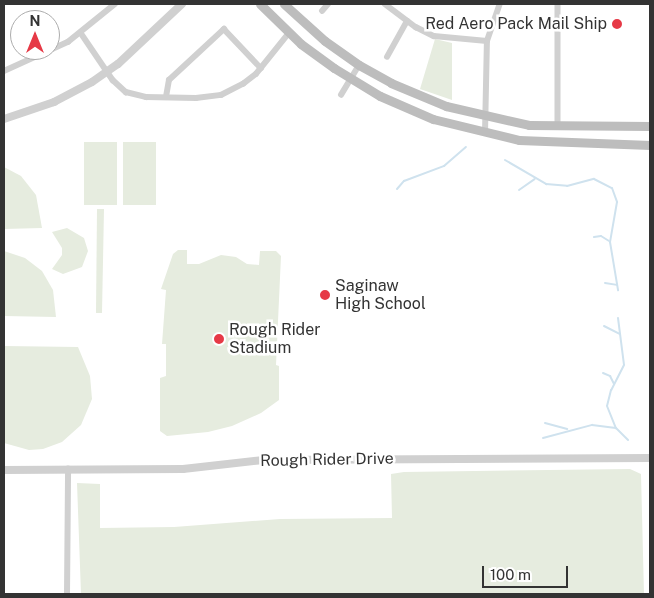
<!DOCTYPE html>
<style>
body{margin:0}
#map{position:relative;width:654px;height:598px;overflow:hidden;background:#fff;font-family:"Public Sans",sans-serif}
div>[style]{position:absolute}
.green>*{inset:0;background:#e6ecdf;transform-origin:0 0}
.stream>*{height:2px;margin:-1px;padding:0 1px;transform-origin:1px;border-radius:1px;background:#cfe2ee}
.minor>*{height:5.5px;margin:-2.75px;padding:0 2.75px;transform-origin:2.75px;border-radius:2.75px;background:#d0d0d0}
.tertiary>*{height:8px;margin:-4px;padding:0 4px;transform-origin:4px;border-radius:4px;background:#d0d0d0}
.secondary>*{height:9px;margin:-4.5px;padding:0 4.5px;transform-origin:4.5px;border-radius:4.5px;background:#bdbdbd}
.dots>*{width:14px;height:14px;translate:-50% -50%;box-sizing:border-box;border:2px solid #fff;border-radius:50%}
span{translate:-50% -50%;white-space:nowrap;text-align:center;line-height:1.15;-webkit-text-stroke:5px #fff;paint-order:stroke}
.poi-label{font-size:16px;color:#333}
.right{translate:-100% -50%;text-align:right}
.left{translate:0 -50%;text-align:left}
.street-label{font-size:16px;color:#333}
.frame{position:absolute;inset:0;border:5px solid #333;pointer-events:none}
.north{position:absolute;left:10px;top:10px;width:50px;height:50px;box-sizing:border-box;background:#fff;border:1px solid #adadad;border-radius:50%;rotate:0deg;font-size:14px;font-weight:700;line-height:20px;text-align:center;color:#333}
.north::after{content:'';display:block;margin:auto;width:18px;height:22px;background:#e63946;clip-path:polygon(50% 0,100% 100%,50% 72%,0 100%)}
.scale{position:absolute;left:482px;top:566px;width:86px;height:22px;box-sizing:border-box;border:2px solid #333;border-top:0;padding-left:6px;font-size:15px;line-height:18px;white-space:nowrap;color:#333;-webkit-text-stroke:4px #fff;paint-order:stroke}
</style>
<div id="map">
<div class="green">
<i style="clip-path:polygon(435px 39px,452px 43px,452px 100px,420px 89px)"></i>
<i style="left:84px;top:142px;width:33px;height:63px"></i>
<i style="left:123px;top:142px;width:33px;height:63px"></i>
<i style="clip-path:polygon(4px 167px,21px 176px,36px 195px,42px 228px,4px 229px)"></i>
<i style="clip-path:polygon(97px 209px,104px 209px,102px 313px,96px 313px)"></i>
<i style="clip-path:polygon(67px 228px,84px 238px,88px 251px,82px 267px,63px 274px,52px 269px,62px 255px,62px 248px,52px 232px)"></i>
<i style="clip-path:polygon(178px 250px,187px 250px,187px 264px,199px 264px,221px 255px,236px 257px,247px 264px,259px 265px,260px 251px,276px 251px,281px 256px,276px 365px,279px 366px,279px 400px,261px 413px,232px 426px,208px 432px,167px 436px,160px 431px,160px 378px,166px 376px,166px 344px,162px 344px,166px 290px,161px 289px,173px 254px)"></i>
<i style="clip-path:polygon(4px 251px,25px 258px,42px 271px,53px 290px,56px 317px,4px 316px)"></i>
<i style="clip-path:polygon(4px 346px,78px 347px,90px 376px,92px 399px,81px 425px,62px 442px,43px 449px,29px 450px,4px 443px)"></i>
<i style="clip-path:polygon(630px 469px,641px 474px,644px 594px,81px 594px,77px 483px,100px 484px,100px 528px,174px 527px,280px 519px,392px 518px,391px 474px,404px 472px)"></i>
</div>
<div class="stream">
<i style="left:505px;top:160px;width:48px;rotate:30.3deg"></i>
<i style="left:546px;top:184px;width:21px;rotate:5deg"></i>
<i style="left:567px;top:186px;width:28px;rotate:-15deg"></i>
<i style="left:594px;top:179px;width:20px;rotate:27deg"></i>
<i style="left:612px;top:188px;width:15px;rotate:70deg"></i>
<i style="left:617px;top:202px;width:41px;rotate:99.9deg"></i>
<i style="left:610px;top:242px;width:49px;rotate:80.5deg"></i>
<i style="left:397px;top:189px;width:11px;rotate:-49deg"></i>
<i style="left:404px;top:181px;width:43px;rotate:-20.6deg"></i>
<i style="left:444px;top:166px;width:29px;rotate:-41deg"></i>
<i style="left:519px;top:190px;width:19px;rotate:-35deg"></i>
<i style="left:594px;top:237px;width:7px;rotate:-8deg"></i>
<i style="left:601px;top:236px;width:9px;rotate:32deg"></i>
<i style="left:605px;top:283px;width:12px;rotate:9deg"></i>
<i style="left:618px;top:318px;width:47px;rotate:82.7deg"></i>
<i style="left:624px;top:365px;width:28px;rotate:117deg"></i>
<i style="left:611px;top:390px;width:16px;rotate:104deg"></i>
<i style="left:607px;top:406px;width:24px;rotate:68deg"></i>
<i style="left:616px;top:428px;width:17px;rotate:45deg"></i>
<i style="left:604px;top:326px;width:18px;rotate:27deg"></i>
<i style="left:603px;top:373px;width:8px;rotate:23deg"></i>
<i style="left:610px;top:376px;width:9px;rotate:63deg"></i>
<i style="left:545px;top:423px;width:23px;rotate:15deg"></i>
<i style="left:543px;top:438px;width:51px;rotate:-14.9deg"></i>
<i style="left:592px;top:425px;width:24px;rotate:7deg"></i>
</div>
<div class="minor">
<i style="left:385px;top:4px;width:39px;rotate:37deg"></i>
<i style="left:416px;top:27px;width:20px;rotate:27deg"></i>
<i style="left:434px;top:36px;width:53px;rotate:5.4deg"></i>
<i style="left:558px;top:4px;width:122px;rotate:90deg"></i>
<i style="left:322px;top:11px;width:9px;rotate:-49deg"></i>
<i style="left:81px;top:33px;width:57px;rotate:55.8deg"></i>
<i style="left:113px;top:80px;width:18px;rotate:43deg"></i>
<i style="left:126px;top:92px;width:21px;rotate:14deg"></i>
<i style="left:146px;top:97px;width:50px;rotate:1.1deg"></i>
<i style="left:196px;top:98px;width:25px;rotate:-7deg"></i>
<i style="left:221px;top:95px;width:25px;rotate:-27deg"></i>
<i style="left:243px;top:84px;width:16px;rotate:-38deg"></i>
<i style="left:256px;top:74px;width:53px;rotate:-51.2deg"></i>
<i style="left:387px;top:57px;width:41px;rotate:-60.9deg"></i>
<i style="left:4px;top:71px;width:70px;rotate:-24.4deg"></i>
<i style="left:68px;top:42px;width:60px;rotate:-39deg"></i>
<i style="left:341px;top:95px;width:35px;rotate:-59deg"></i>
<i style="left:166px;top:97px;width:17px;rotate:-80deg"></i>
<i style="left:169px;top:80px;width:75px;rotate:-42.8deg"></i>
<i style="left:224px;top:29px;width:54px;rotate:46.5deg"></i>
<i style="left:485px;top:133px;width:92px;rotate:-88.8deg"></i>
<i style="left:487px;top:41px;width:39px;rotate:-71deg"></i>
<i style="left:67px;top:594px;width:125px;rotate:-89.5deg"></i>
</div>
<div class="tertiary">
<i style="left:4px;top:119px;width:53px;rotate:-18.8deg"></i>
<i style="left:54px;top:102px;width:43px;rotate:-27.8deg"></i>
<i style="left:92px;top:82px;width:32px;rotate:-35deg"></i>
<i style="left:118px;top:64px;width:88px;rotate:-43.2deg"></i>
<i style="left:4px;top:470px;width:179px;rotate:-0.3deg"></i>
<i style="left:183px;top:469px;width:81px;rotate:-6.4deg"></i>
<i style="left:263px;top:460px;width:387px;rotate:-0.3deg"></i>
</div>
<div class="secondary">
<i style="left:260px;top:4px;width:57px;rotate:44.3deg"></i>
<i style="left:301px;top:44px;width:41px;rotate:36deg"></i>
<i style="left:334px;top:68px;width:54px;rotate:31.3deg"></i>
<i style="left:380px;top:96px;width:58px;rotate:23.5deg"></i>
<i style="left:433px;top:119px;width:89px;rotate:13.7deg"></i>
<i style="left:519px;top:140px;width:131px;rotate:2.2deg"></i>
<i style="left:284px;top:4px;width:55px;rotate:42.1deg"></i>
<i style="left:325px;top:41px;width:42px;rotate:35.2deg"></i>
<i style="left:359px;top:65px;width:37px;rotate:29deg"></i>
<i style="left:391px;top:83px;width:60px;rotate:22.7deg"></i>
<i style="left:446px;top:106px;width:85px;rotate:12.9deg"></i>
<i style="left:529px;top:125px;width:121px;rotate:0.5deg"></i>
</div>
<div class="dots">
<i style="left:617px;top:24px;background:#e63946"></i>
<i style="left:325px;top:295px;background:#e63946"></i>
<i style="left:219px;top:339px;background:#e63946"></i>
</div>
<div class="poi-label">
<span class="right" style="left:607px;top:24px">Red Aero Pack Mail Ship</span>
<span class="left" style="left:335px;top:295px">Saginaw<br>High School</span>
<span class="left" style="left:229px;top:339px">Rough Rider<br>Stadium</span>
</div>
<div class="street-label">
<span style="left:327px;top:460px;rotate:-1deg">Rough Rider Drive</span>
</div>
<div class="frame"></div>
<div class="north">N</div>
<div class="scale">100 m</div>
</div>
